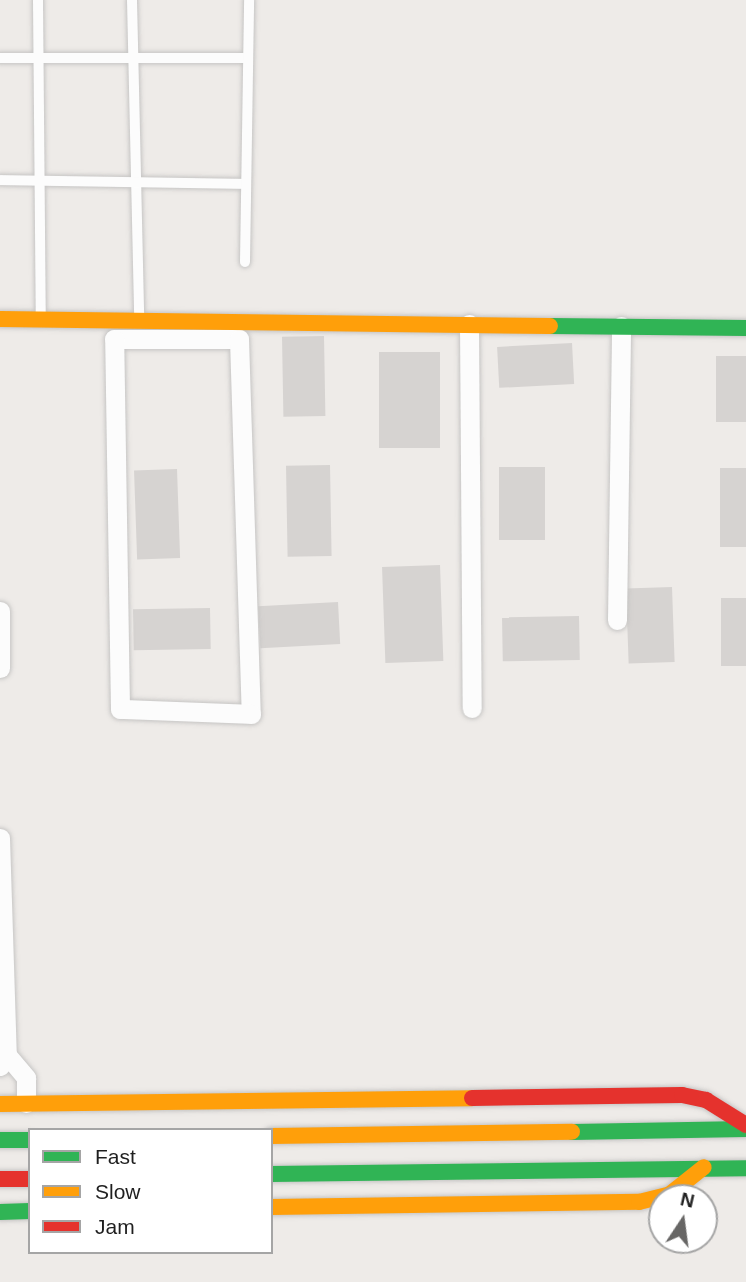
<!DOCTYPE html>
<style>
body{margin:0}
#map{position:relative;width:746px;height:1282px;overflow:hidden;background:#eeebe8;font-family:Arial,sans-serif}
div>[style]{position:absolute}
.building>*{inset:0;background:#d6d3d1;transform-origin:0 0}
.roads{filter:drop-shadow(0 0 2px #c6c5c4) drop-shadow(0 0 2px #c6c5c4)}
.lane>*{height:10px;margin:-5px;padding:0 5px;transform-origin:5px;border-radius:5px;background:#fcfcfc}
.street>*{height:19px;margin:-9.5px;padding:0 9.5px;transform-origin:9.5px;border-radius:9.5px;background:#fcfcfc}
.fast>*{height:16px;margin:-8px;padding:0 8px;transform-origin:8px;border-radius:8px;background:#30b455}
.slow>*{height:16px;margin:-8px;padding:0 8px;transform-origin:8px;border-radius:8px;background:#ff9f0a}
.jam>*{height:16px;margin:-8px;padding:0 8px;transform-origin:8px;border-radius:8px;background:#e5322d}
span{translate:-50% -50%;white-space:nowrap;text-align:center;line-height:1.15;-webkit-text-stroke:5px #fff;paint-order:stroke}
.legend{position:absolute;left:28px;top:1128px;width:245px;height:126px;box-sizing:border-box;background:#fff;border:2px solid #a5a5a5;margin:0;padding:9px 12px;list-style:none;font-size:21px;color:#1f1f1f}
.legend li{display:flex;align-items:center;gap:14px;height:35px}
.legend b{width:35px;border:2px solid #a5a5a5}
.north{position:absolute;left:648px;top:1184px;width:70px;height:70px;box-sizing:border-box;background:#fff;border:2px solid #a5a5a5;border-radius:50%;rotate:13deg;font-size:19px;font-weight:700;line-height:28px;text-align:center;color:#1f1f1f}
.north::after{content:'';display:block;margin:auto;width:24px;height:32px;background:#676665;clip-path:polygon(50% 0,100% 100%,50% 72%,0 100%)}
</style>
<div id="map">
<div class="building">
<i style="left:324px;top:336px;width:80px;height:42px;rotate:89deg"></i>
<i style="left:572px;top:343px;width:41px;height:75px;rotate:87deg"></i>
<i style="left:379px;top:352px;width:61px;height:96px"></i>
<i style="left:746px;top:356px;width:66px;height:30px;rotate:90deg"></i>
<i style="left:330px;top:465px;width:91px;height:44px;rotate:89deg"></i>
<i style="left:499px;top:467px;width:46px;height:73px"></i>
<i style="left:746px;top:468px;width:79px;height:26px;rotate:90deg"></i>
<i style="left:177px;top:469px;width:89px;height:43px;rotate:88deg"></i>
<i style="left:440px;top:565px;width:96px;height:58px;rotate:88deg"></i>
<i style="left:672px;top:587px;width:75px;height:46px;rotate:88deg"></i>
<i style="left:746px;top:598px;width:68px;height:25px;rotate:90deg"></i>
<i style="left:338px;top:602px;width:42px;height:80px;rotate:87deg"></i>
<i style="left:210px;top:608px;width:41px;height:77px;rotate:89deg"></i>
<i style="left:579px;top:616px;width:44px;height:77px;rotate:89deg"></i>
</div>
<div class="roads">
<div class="lane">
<i style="left:38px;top:0;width:318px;rotate:89.5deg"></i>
<i style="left:132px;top:0;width:320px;rotate:88.7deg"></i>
<i style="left:0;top:58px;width:248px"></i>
<i style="left:0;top:180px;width:246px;rotate:0.9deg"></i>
<i style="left:245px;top:262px;width:262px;rotate:-89.1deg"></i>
</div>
<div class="street">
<i style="left:469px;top:324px;width:384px;rotate:89.6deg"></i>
<i style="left:114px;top:339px;width:125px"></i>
<i style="left:239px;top:339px;width:375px;rotate:88.2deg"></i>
<i style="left:251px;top:714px;width:131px;rotate:-177.8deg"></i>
<i style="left:120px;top:709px;width:370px;rotate:-90.9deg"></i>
<i style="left:0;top:611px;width:57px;rotate:90deg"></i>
<i style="left:617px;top:620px;width:294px;rotate:-89.2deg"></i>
<i style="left:0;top:838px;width:217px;rotate:88.2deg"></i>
<i style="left:7px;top:1055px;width:13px;rotate:122deg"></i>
<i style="left:7px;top:1055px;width:30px;rotate:50deg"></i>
<i style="left:26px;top:1078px;width:25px;rotate:90deg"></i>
</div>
<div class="fast">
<i style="left:550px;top:326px;width:196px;rotate:0.6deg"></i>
<i style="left:572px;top:1132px;width:174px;rotate:-1deg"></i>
<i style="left:0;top:1140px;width:30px"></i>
<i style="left:271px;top:1174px;width:475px;rotate:-0.7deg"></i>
<i style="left:0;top:1212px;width:30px;rotate:-2deg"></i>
</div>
<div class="slow">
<i style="left:0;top:319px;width:550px;rotate:0.73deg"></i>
<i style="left:0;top:1104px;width:472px;rotate:-0.7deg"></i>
<i style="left:271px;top:1136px;width:301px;rotate:-0.8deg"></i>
<i style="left:271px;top:1207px;width:368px;rotate:-0.8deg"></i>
<i style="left:639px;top:1202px;width:32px;rotate:-14deg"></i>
<i style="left:670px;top:1194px;width:43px;rotate:-38.5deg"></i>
</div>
<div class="jam">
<i style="left:472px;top:1098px;width:210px;rotate:-0.8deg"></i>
<i style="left:682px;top:1095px;width:25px;rotate:12deg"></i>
<i style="left:706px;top:1100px;width:47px;rotate:32deg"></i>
<i style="left:0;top:1179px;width:30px"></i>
</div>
</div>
<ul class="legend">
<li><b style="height:9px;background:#30b455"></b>Fast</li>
<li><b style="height:9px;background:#ff9f0a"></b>Slow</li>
<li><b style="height:9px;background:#e5322d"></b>Jam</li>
</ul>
<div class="north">N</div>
</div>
